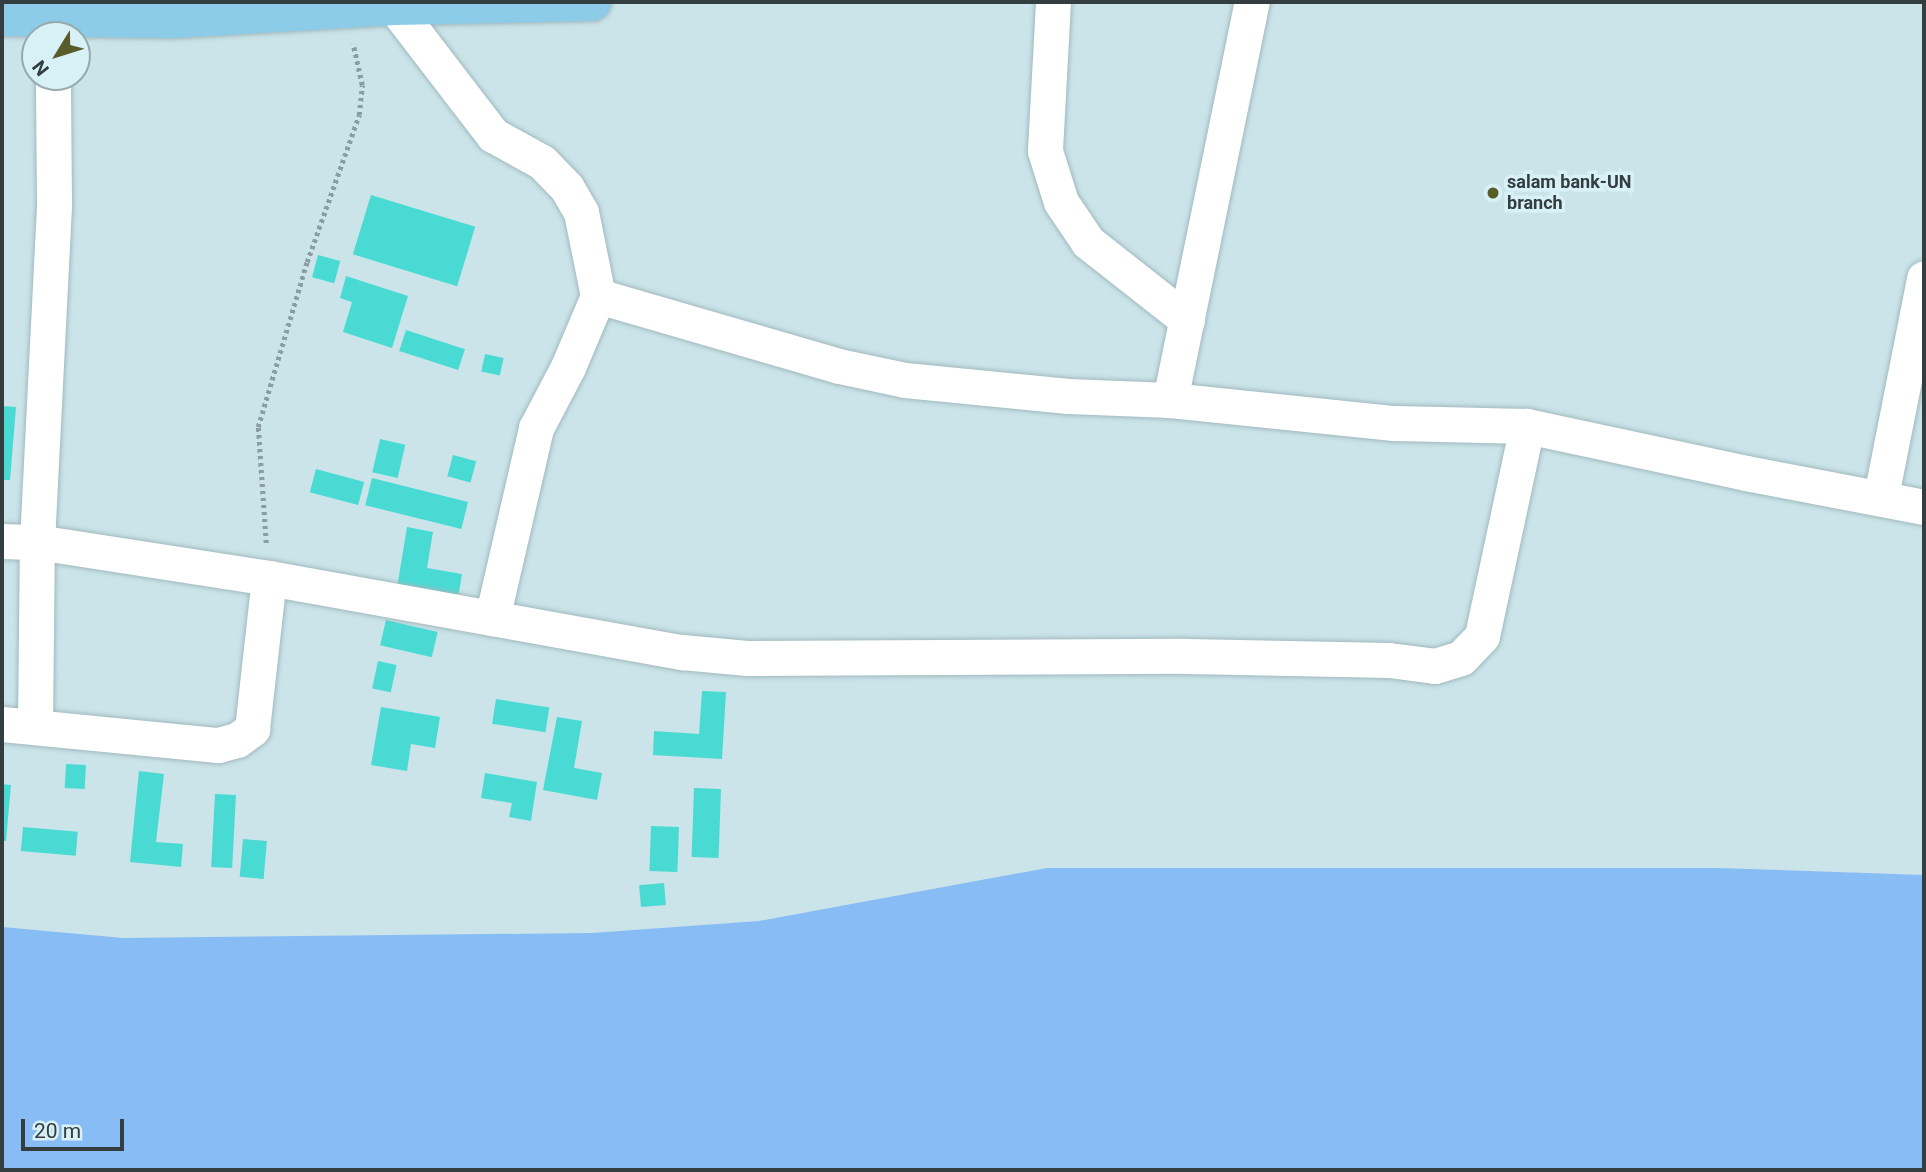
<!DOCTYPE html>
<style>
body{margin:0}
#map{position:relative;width:1926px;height:1172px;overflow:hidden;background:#cae4e9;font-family:Roboto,sans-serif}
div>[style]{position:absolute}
.water>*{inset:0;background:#88bcf4}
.building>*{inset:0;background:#49dad4;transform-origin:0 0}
.path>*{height:4.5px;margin-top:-2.25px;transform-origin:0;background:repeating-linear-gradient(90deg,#8a9da1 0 3.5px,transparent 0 7px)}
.roads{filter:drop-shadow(0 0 2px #a1b9be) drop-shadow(0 0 2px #a1b9be)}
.street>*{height:35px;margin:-17.5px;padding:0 17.5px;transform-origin:17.5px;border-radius:17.5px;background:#fff}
.primary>*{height:38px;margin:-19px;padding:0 19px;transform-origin:19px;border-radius:19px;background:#8ccce8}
.dots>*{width:19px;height:19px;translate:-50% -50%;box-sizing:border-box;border:4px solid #d7f1f6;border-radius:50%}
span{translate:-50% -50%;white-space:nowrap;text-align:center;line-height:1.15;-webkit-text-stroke:7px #d7f1f6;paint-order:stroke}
.poi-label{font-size:18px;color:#343e40;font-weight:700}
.left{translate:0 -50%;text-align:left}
.frame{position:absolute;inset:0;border:4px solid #343e40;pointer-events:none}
.north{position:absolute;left:21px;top:21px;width:70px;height:70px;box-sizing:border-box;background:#d7f1f6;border:2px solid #96a9ad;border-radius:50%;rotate:232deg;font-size:19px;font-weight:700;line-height:28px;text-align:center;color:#343e40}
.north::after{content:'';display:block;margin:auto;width:24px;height:32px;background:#595c29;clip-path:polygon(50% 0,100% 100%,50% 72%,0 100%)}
.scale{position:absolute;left:21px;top:1119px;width:103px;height:32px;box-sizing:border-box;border:4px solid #343e40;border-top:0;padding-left:9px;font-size:21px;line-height:24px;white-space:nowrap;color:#343e40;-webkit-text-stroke:5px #d7f1f6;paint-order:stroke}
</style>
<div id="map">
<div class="water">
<i style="clip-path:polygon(1047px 868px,1718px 868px,1924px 875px,1924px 1170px,2px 1170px,2px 927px,123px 938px,592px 933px,759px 921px)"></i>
</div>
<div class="building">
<i style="left:371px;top:195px;width:109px;height:62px;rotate:17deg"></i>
<i style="left:318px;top:255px;width:23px;height:23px;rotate:15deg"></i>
<i style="clip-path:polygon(346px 276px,408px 296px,392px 348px,343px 332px,352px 302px,340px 298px)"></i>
<i style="left:406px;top:330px;width:62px;height:22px;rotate:18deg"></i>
<i style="left:485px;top:354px;width:19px;height:18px;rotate:12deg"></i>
<i style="clip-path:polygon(2px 406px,16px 407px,10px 480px,2px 480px)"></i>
<i style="left:380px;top:439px;width:26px;height:34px;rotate:13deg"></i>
<i style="left:453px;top:455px;width:24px;height:22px;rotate:15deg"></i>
<i style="left:316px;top:469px;width:50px;height:24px;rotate:15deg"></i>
<i style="left:372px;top:478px;width:99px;height:28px;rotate:14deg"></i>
<i style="clip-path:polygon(407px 527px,433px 532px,427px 568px,462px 574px,458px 598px,397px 588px)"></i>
<i style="left:386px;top:620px;width:53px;height:26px;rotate:13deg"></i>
<i style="left:378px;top:661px;width:19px;height:28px;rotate:12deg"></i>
<i style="clip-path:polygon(702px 691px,726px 692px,722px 759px,653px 755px,654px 731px,699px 734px)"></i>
<i style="left:496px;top:699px;width:54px;height:25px;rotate:9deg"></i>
<i style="clip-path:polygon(381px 707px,440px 717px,435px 748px,411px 744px,407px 771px,371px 765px)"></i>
<i style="clip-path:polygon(557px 717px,582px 721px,574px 768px,602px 773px,597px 800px,543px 790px)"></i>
<i style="left:66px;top:764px;width:20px;height:24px;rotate:3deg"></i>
<i style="clip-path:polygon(139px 771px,164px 774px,156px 842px,183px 844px,181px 867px,130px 862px)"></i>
<i style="clip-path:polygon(485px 773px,537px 782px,531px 821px,509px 817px,512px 803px,481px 798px)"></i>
<i style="clip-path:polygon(2px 784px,11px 785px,6px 841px,2px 841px)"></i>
<i style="left:694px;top:788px;width:27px;height:69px;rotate:2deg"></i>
<i style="left:215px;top:794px;width:21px;height:73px;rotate:3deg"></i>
<i style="left:651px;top:826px;width:28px;height:45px;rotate:2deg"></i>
<i style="left:23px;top:827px;width:55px;height:24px;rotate:5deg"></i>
<i style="left:243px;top:839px;width:24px;height:38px;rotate:5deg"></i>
<i style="left:664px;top:883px;width:22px;height:25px;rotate:85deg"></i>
</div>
<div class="path">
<i style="left:266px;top:543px;width:116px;rotate:-93.9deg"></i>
<i style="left:258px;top:427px;width:172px;rotate:-73.5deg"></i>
<i style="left:307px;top:262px;width:156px;rotate:-70.5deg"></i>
<i style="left:359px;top:115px;width:30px;rotate:-84deg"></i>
<i style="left:362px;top:85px;width:42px;rotate:-102.4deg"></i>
</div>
<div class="roads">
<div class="street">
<i style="left:1053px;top:2px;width:149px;rotate:93.1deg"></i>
<i style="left:1045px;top:151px;width:53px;rotate:72.6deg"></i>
<i style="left:1061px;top:202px;width:48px;rotate:56deg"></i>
<i style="left:1088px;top:242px;width:126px;rotate:38.2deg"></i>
<i style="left:394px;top:6px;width:163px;rotate:52.5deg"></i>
<i style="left:493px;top:135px;width:56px;rotate:28.9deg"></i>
<i style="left:542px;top:162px;width:36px;rotate:46deg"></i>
<i style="left:567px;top:188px;width:28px;rotate:60deg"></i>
<i style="left:581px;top:212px;width:86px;rotate:78.6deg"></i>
<i style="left:598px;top:296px;width:77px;rotate:112.9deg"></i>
<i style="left:568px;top:367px;width:69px;rotate:117.7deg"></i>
<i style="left:536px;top:428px;width:195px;rotate:103deg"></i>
<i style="left:598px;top:296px;width:251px;rotate:16.2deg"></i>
<i style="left:839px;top:366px;width:67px;rotate:12deg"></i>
<i style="left:905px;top:380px;width:164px;rotate:5.6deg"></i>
<i style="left:1068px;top:396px;width:102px;rotate:2.2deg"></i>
<i style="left:1170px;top:400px;width:225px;rotate:5.9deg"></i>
<i style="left:1394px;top:423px;width:133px;rotate:1.3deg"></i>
<i style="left:1527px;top:426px;width:224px;rotate:12.1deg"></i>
<i style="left:1746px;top:473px;width:181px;rotate:10.8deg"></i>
<i style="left:1170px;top:400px;width:406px;rotate:-78.4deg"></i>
<i style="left:1881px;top:496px;width:222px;rotate:-78.8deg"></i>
<i style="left:2px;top:541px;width:35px;rotate:2deg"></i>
<i style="left:37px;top:542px;width:235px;rotate:8.8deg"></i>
<i style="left:269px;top:578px;width:420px;rotate:10.2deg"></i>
<i style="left:682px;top:652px;width:65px;rotate:5.3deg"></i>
<i style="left:747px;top:658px;width:438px;rotate:-0.3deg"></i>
<i style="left:1185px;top:656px;width:204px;rotate:1.1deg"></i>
<i style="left:1389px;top:660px;width:46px;rotate:7.4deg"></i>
<i style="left:1435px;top:666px;width:27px;rotate:-17deg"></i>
<i style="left:1461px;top:658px;width:30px;rotate:-46deg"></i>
<i style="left:1482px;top:636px;width:215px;rotate:-77.9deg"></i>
<i style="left:2px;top:724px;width:217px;rotate:5.6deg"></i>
<i style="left:218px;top:745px;width:20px;rotate:-15deg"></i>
<i style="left:237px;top:740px;width:19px;rotate:-36deg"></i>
<i style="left:252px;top:729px;width:152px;rotate:-83.6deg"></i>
<i style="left:35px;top:726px;width:184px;rotate:-89.4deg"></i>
<i style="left:37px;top:542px;width:339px;rotate:-87.1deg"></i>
<i style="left:54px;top:203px;width:126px;rotate:-90.5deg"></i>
</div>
<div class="primary">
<i style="left:2px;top:17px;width:172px;rotate:0.7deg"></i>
<i style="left:174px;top:19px;width:220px;rotate:-3.4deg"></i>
<i style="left:394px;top:6px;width:198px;rotate:-1.2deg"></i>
</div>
</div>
<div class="dots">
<i style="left:1493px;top:193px;background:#595c29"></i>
</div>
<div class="poi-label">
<span class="left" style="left:1507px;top:193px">salam bank-UN<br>branch</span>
</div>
<div class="frame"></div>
<div class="north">N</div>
<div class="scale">20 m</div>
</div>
